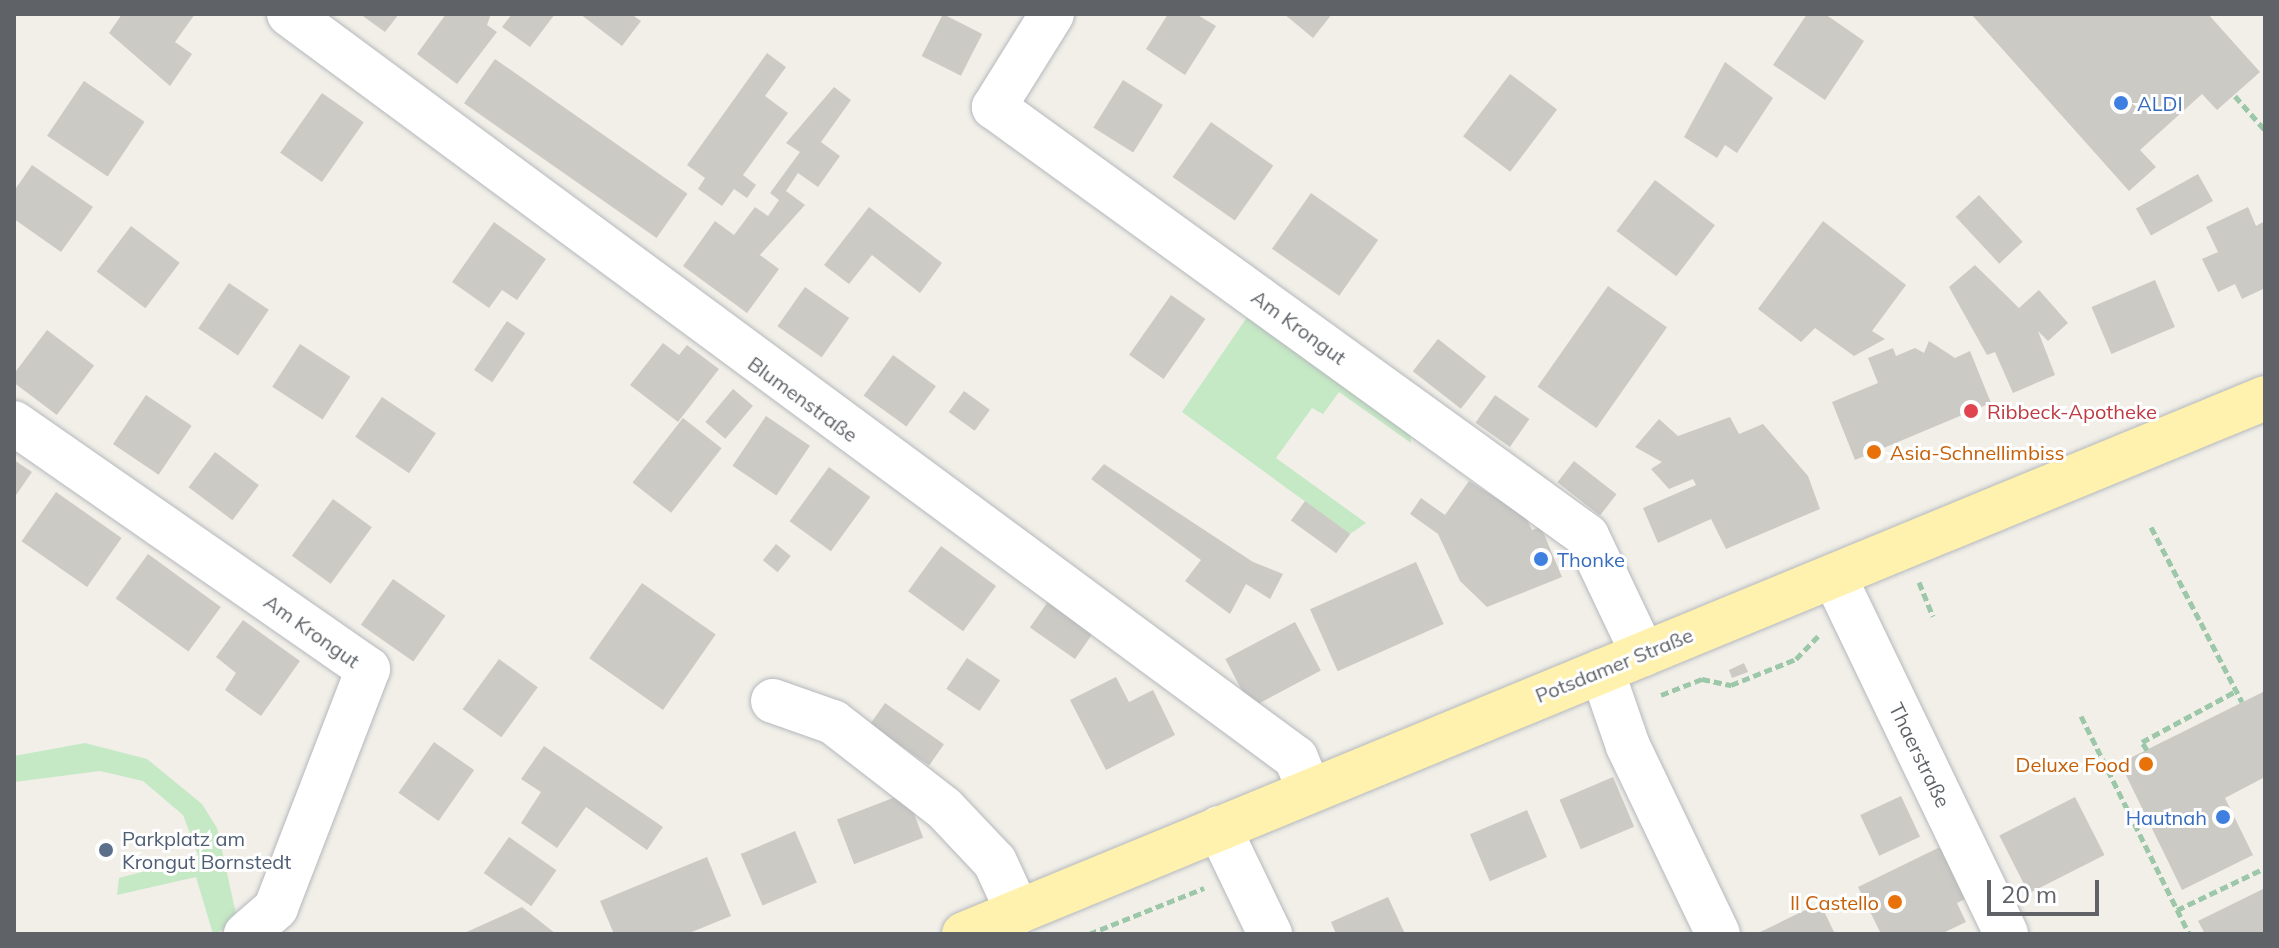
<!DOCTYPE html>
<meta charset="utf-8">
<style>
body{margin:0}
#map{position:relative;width:2279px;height:948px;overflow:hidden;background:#f1efe8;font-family:Mulish,sans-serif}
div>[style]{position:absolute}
.green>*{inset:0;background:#c5e8c5}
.building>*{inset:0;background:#cccac5;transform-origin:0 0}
.path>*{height:5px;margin-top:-2.5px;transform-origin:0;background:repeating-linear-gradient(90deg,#9cc7a9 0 8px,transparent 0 12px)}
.roads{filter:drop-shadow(0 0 2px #b5b8bc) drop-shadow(0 0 2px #b5b8bc)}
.minor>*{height:44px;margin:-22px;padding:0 22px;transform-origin:22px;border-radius:22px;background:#fff}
.major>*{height:44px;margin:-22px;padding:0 22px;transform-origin:22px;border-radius:22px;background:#fff2af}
.dots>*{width:22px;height:22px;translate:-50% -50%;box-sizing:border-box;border:4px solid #fff;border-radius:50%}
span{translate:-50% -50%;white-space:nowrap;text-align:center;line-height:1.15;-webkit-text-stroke:6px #fff;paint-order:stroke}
.shop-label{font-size:20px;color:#366cbe}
.left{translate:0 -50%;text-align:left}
.right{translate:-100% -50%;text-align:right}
.street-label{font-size:20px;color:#5f6368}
.health-label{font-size:20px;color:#be3a42}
.food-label{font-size:20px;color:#c56008}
.service-label{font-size:20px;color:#4e5e75}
.frame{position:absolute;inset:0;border:16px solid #5f6368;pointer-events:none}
.scale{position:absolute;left:1987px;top:880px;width:112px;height:36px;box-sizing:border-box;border:4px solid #5f6368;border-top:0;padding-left:10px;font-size:24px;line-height:28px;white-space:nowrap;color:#5f6368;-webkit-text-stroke:6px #fff;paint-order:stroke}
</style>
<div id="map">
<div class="green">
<i style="clip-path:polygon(1250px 313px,1410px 426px,1411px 443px,1339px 392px,1323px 414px,1312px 408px,1276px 458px,1366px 523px,1350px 534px,1182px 412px)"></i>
<i style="clip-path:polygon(85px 743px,147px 759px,202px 804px,217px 828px,238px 923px,213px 934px,196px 877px,117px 895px,119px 878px,199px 857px,183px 815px,143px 781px,100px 771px,14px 782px,14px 756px)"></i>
</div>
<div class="building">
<i style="clip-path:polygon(122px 14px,195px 14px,175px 42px,192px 54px,170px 86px,109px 33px)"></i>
<i style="clip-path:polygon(360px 14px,399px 14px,385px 32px)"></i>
<i style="clip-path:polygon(446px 14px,491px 14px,487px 25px,497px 32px,457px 84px,417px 54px)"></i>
<i style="clip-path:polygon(512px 14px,555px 14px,530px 47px,502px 27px)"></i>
<i style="clip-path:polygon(580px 14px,631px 14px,641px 21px,622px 46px)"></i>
<i style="left:943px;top:14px;width:44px;height:47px;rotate:27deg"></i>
<i style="clip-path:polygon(1168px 14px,1196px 14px,1216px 26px,1185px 75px,1146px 49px)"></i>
<i style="clip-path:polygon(1284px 14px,1332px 14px,1313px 38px)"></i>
<i style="clip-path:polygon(1807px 14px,1825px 14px,1864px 41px,1825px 100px,1773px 65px)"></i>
<i style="clip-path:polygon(1971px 14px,2208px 14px,2260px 72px,2217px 110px,2202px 94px,2140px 150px,2156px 167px,2129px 191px)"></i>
<i style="clip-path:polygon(767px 53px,786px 67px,765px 96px,788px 113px,743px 175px,756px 185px,747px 198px,734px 189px,722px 206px,698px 189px,705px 178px,687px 165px)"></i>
<i style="left:495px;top:59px;width:235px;height:54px;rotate:35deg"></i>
<i style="clip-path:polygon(1725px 62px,1773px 98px,1737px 153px,1725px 145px,1717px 158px,1684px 137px)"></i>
<i style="left:1510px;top:74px;width:59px;height:78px;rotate:37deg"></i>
<i style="left:1123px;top:80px;width:47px;height:56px;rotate:32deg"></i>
<i style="left:84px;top:81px;width:73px;height:66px;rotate:34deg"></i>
<i style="clip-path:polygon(834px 87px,851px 100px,821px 142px,840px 156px,818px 187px,798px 173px,786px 191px,805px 205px,760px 255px,779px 269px,747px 313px,683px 266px,715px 221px,734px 235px,755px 207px,768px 216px,779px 200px,770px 193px,800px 152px,786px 143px)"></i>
<i style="left:322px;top:93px;width:51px;height:73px;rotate:35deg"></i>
<i style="left:1211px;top:122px;width:76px;height:67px;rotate:35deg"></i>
<i style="clip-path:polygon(32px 165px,93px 207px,61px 252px,14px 219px,14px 191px)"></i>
<i style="left:2198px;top:174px;width:31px;height:71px;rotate:61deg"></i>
<i style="left:1655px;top:180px;width:75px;height:64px;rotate:37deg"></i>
<i style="left:1311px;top:193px;width:82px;height:68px;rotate:35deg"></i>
<i style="left:1979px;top:195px;width:64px;height:32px;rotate:47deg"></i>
<i style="clip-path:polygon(869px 207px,942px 263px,920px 293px,872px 255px,849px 284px,824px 265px)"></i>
<i style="clip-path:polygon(2248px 207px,2256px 226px,2265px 221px,2265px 288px,2242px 299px,2235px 284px,2218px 292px,2202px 259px,2218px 252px,2206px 227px)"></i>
<i style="clip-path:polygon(1823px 221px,1906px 285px,1872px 331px,1885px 339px,1854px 356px,1815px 328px,1801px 342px,1758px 309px)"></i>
<i style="clip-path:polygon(494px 222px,546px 259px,517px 300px,502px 290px,489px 308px,452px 282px)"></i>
<i style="left:131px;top:226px;width:61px;height:57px;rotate:37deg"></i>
<i style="clip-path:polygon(1975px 265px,2019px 308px,2039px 290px,2068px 323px,2048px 341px,2038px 331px,2055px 375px,2013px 393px,1995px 352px,1987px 355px,1949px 287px)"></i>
<i style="left:2155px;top:280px;width:51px;height:69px;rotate:67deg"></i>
<i style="left:229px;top:283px;width:48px;height:55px;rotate:34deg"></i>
<i style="left:1608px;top:286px;width:72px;height:123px;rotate:35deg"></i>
<i style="left:805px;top:287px;width:54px;height:48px;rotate:35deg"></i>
<i style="left:1171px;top:295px;width:42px;height:73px;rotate:35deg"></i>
<i style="left:507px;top:321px;width:22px;height:59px;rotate:34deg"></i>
<i style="left:47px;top:330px;width:59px;height:62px;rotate:37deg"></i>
<i style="left:1438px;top:339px;width:61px;height:41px;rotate:38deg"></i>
<i style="clip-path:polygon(1929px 341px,1955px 358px,1970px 351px,1991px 403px,1855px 460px,1832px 402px,1878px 383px,1868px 358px,1893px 348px,1896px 356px,1915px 348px,1924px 353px)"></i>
<i style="clip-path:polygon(663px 343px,679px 355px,687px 345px,719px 369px,678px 422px,630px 385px)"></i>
<i style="left:300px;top:344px;width:60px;height:51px;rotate:33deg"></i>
<i style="left:893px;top:355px;width:53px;height:50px;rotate:36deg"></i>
<i style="left:733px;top:389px;width:26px;height:43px;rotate:40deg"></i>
<i style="left:964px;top:391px;width:32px;height:26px;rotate:36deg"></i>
<i style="left:146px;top:395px;width:55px;height:59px;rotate:34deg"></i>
<i style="left:1495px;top:395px;width:42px;height:34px;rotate:35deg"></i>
<i style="left:382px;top:397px;width:65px;height:48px;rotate:34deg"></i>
<i style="left:766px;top:416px;width:53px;height:60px;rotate:34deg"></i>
<i style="clip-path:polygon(1730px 417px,1739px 434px,1763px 424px,1808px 476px,1820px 509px,1726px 549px,1711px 519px,1658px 543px,1643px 508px,1696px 485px,1693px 479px,1669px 489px,1651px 469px,1662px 462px,1635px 447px,1659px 419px,1678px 436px)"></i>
<i style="left:683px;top:418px;width:49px;height:82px;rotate:38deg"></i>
<i style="left:215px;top:452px;width:55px;height:44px;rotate:37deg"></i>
<i style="clip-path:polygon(14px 460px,32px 472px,14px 498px)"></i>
<i style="left:1574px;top:461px;width:54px;height:27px;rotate:38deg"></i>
<i style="clip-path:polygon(1104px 464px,1253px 562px,1283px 574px,1270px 599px,1246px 584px,1230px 614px,1185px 581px,1201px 560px,1091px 479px)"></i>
<i style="left:829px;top:467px;width:51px;height:67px;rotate:36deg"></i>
<i style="clip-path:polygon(1469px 481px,1525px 516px,1532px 530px,1541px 527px,1562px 577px,1487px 607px,1460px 581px,1438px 534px,1410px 514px,1421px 498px,1445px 515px)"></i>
<i style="left:56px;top:492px;width:80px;height:60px;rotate:35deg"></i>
<i style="left:333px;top:499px;width:48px;height:70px;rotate:36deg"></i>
<i style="left:1305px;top:501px;width:56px;height:24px;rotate:36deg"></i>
<i style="left:776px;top:544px;width:19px;height:21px;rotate:39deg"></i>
<i style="left:941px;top:546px;width:68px;height:56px;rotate:36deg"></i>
<i style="left:148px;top:554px;width:90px;height:55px;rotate:36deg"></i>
<i style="left:1416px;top:562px;width:68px;height:116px;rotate:66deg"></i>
<i style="left:393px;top:579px;width:64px;height:56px;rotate:35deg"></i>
<i style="left:642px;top:583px;width:90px;height:92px;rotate:35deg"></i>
<i style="left:1054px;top:593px;width:55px;height:42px;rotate:35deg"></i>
<i style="clip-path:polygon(243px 620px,300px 661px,261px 716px,225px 690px,236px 673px,216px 657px)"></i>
<i style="left:1295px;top:622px;width:55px;height:79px;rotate:62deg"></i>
<i style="left:967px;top:658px;width:40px;height:37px;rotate:34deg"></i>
<i style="left:499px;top:659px;width:48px;height:62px;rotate:36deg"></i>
<i style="clip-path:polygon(1744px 663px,1748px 672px,1732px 678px,1729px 670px)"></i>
<i style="clip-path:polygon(1116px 677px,1129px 702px,1153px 690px,1175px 735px,1106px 770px,1070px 700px)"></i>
<i style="clip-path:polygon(2265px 691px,2265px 777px,2225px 798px,2253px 855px,2182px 890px,2120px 763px)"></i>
<i style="left:885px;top:703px;width:72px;height:26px;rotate:35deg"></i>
<i style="left:434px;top:742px;width:49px;height:62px;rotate:35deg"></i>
<i style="clip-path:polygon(544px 746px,663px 827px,647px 850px,586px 807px,557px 848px,521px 823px,541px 792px,521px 779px)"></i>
<i style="left:1613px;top:777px;width:54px;height:58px;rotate:67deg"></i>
<i style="left:906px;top:793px;width:48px;height:74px;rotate:69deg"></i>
<i style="left:1901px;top:796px;width:45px;height:45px;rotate:65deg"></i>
<i style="left:2075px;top:797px;width:65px;height:85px;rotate:63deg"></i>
<i style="left:1527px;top:810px;width:51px;height:62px;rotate:67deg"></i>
<i style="left:795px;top:831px;width:56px;height:59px;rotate:67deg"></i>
<i style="left:509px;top:837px;width:58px;height:44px;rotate:35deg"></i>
<i style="clip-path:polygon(1940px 847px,1965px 899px,1957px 903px,1966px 922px,1941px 934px,1881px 934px,1858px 887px)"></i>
<i style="clip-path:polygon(707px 857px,731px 916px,687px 934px,614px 934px,600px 901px)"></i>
<i style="clip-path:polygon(2265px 888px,2265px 934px,2205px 934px,2198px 921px)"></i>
<i style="clip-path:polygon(1388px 897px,1405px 934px,1336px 934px,1331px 922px)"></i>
<i style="clip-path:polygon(1820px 903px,1835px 934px,1756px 934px)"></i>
<i style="clip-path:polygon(522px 907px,556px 934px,462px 934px)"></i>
</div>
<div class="path">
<i style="left:2235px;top:96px;width:45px;rotate:48.6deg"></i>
<i style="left:2151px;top:527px;width:197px;rotate:62.5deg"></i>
<i style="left:1919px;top:582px;width:37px;rotate:68deg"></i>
<i style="left:1661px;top:695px;width:44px;rotate:-21.3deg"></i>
<i style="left:1702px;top:679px;width:30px;rotate:12deg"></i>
<i style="left:1731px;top:685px;width:70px;rotate:-21.8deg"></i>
<i style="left:1796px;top:659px;width:35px;rotate:-46deg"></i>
<i style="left:2081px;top:716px;width:243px;rotate:63.6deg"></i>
<i style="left:2147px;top:750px;width:9px;rotate:-122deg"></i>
<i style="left:2142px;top:742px;width:107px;rotate:-28.5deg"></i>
<i style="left:2177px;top:910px;width:98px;rotate:-25.5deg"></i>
<i style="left:1089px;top:934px;width:124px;rotate:-21.8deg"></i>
</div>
<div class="roads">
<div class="minor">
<i style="left:289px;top:14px;width:1252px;rotate:36.46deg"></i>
<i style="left:1296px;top:758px;width:32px;rotate:68deg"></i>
<i style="left:1052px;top:14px;width:110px;rotate:121.9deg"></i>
<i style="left:994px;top:107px;width:732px;rotate:35.88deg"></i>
<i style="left:1587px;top:536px;width:131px;rotate:64.6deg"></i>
<i style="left:14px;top:423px;width:431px;rotate:34.8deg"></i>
<i style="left:368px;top:669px;width:256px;rotate:111.1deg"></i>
<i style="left:276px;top:908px;width:40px;rotate:139deg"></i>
<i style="left:1834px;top:576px;width:397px;rotate:64.3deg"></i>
<i style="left:1602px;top:671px;width:79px;rotate:70.9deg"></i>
<i style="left:1628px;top:746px;width:208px;rotate:64.4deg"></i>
<i style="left:773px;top:701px;width:64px;rotate:19.3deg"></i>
<i style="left:833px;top:722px;width:140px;rotate:37.8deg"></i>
<i style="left:944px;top:808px;width:74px;rotate:46.6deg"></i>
<i style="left:995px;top:862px;width:55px;rotate:65.3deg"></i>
<i style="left:1219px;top:828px;width:118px;rotate:64.3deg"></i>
</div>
<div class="major">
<i style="left:964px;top:934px;width:1407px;rotate:-22.39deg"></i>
</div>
</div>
<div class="dots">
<i style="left:2121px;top:103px;background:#3f7fe0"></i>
<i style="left:1971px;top:411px;background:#e0444e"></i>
<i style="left:1874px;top:452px;background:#e8710a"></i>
<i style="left:1541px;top:559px;background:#3f7fe0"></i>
<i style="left:2146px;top:764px;background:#e8710a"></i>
<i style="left:2223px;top:817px;background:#3f7fe0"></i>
<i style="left:106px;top:850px;background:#5c6f8a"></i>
<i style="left:1895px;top:902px;background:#e8710a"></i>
</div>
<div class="shop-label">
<span class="left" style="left:2137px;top:103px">ALDI</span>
<span class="left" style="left:1557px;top:559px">Thonke</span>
<span class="right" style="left:2207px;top:817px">Hautnah</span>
</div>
<div class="street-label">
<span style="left:1299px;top:327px;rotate:36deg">Am Krongut</span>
<span style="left:803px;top:399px;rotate:36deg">Blumenstraße</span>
<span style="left:312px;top:631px;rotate:35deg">Am Krongut</span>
<span style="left:1614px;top:665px;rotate:-22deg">Potsdamer Straße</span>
<span style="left:1920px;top:755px;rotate:64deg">Thaerstraße</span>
</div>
<div class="health-label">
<span class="left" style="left:1987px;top:411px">Ribbeck-Apotheke</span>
</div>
<div class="food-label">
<span class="left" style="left:1890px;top:452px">Asia-Schnellimbiss</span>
<span class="right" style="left:2130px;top:764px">Deluxe Food</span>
<span class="right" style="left:1879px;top:902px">Il Castello</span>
</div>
<div class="service-label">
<span class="left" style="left:122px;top:850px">Parkplatz am<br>Krongut Bornstedt</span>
</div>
<div class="frame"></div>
<div class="scale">20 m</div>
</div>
